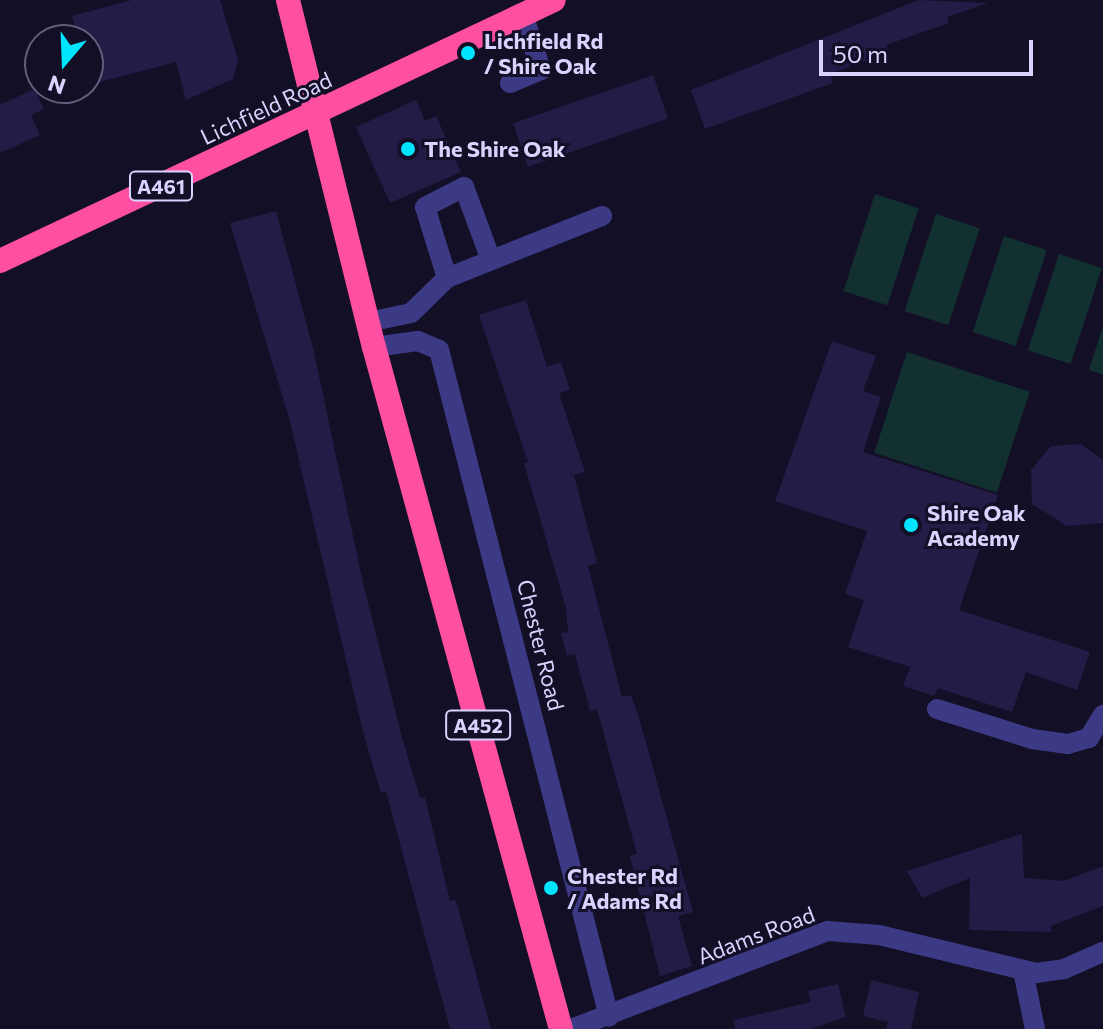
<!DOCTYPE html>
<style>
body{margin:0}
#map{position:relative;width:1103px;height:1029px;overflow:hidden;background:#130f26;font-family:Commissioner,sans-serif}
div>[style]{position:absolute}
.green>*{inset:0;background:#12302f;transform-origin:0 0}
.building>*{inset:0;background:#241b47;transform-origin:0 0}
.minor>*{height:20px;margin:-10px;padding:0 10px;transform-origin:10px;border-radius:10px;background:#3d3a85}
.highway>*{height:24px;margin:-12px;padding:0 12px;transform-origin:12px;border-radius:12px;background:#ff4fa3}
.dots>*{width:22px;height:22px;translate:-50% -50%;box-sizing:border-box;border:4px solid #130f26;border-radius:50%}
span{translate:-50% -50%;white-space:nowrap;text-align:center;line-height:1.15;-webkit-text-stroke:6px #130f26;paint-order:stroke}
.shield-label span{padding:2px 6px;background:#130f26;border:2px solid;border-radius:6px;-webkit-text-stroke-width:0}
.shield-label{font-size:20px;color:#d9d4ff;font-weight:700}
.poi-label{font-size:22px;color:#d9d4ff;font-weight:700}
.left{translate:0 -50%;text-align:left}
.street-label{font-size:22px;color:#d9d4ff}
.north{position:absolute;left:24px;top:24px;width:80px;height:80px;box-sizing:border-box;background:#130f26;border:2px solid #625e7d;border-radius:50%;rotate:199deg;font-size:22px;font-weight:700;line-height:32px;text-align:center;color:#d9d4ff}
.north::after{content:'';display:block;margin:auto;width:28px;height:36px;background:#00e5ff;clip-path:polygon(50% 0,100% 100%,50% 72%,0 100%)}
.scale{position:absolute;left:819px;top:40px;width:214px;height:36px;box-sizing:border-box;border:4px solid #d9d4ff;border-top:0;padding-left:10px;font-size:24px;line-height:28px;white-space:nowrap;color:#d9d4ff;-webkit-text-stroke:6px #130f26;paint-order:stroke}
</style>
<div id="map">
<div class="green">
<i style="left:875px;top:194px;width:46px;height:102px;rotate:18deg"></i>
<i style="left:936px;top:214px;width:46px;height:102px;rotate:18deg"></i>
<i style="left:1004px;top:236px;width:45px;height:101px;rotate:18deg"></i>
<i style="left:1059px;top:254px;width:45px;height:101px;rotate:18deg"></i>
<i style="clip-path:polygon(1103px 326px,1103px 375px,1089px 370px)"></i>
<i style="left:907px;top:352px;width:129px;height:106px;rotate:18deg"></i>
</div>
<div class="building">
<i style="clip-path:polygon(132px 0,220px 0,238px 60px,233px 79px,186px 100px,176px 62px,88px 85px,88px 40px,79px 40px,72px 16px)"></i>
<i style="clip-path:polygon(919px 0,988px 3px,947px 17px,949px 23px,886px 45px,889px 52px,830px 74px,833px 83px,705px 129px,691px 90px)"></i>
<i style="left:653px;top:75px;width:46px;height:148px;rotate:71deg"></i>
<i style="clip-path:polygon(34px 89px,44px 109px,31px 115px,40px 135px,0 153px,0 105px)"></i>
<i style="clip-path:polygon(416px 100px,425px 121px,436px 116px,461px 172px,390px 203px,356px 127px)"></i>
<i style="clip-path:polygon(276px 211px,313px 348px,364px 587px,402px 737px,420px 798px,425px 797px,450px 901px,456px 900px,491px 1029px,450px 1029px,386px 792px,381px 793px,363px 732px,289px 418px,230px 223px)"></i>
<i style="clip-path:polygon(526px 300px,547px 367px,561px 362px,570px 390px,559px 393px,585px 472px,574px 475px,597px 563px,588px 566px,622px 697px,631px 695px,640px 721px,693px 912px,678px 916px,692px 966px,660px 976px,630px 856px,637px 854px,597px 709px,590px 711px,575px 654px,567px 656px,561px 633px,568px 632px,566px 608px,524px 463px,528px 462px,479px 315px)"></i>
<i style="clip-path:polygon(832px 341px,876px 356px,863px 391px,881px 397px,863px 452px,998px 495px,959px 610px,1090px 652px,1077px 690px,1026px 672px,1012px 712px,938px 688px,934px 696px,903px 686px,910px 667px,848px 647px,864px 600px,845px 594px,867px 531px,775px 501px)"></i>
<i style="clip-path:polygon(1081px 444px,1103px 460px,1103px 523px,1067px 526px,1032px 504px,1031px 470px,1051px 446px)"></i>
<i style="clip-path:polygon(1022px 834px,1024px 878px,1064px 881px,1103px 866px,1103px 906px,1051px 926px,1051px 932px,969px 930px,970px 878px,922px 898px,907px 871px)"></i>
<i style="clip-path:polygon(871px 980px,919px 992px,911px 1029px,886px 1029px,888px 1022px,863px 1016px)"></i>
<i style="clip-path:polygon(838px 984px,846px 1017px,810px 1029px,735px 1029px,734px 1020px,811px 1002px,808px 991px)"></i>
</div>
<div class="minor">
<i style="left:510px;top:83px;width:34px;rotate:-23deg"></i>
<i style="left:541px;top:70px;width:59px;rotate:-107.8deg"></i>
<i style="left:447px;top:278px;width:74px;rotate:-107.2deg"></i>
<i style="left:425px;top:207px;width:44px;rotate:-27.1deg"></i>
<i style="left:464px;top:187px;width:78px;rotate:69.7deg"></i>
<i style="left:368px;top:322px;width:44px;rotate:-11.8deg"></i>
<i style="left:411px;top:313px;width:50px;rotate:-44.2deg"></i>
<i style="left:447px;top:278px;width:167px;rotate:-21.8deg"></i>
<i style="left:374px;top:347px;width:44px;rotate:-7.8deg"></i>
<i style="left:418px;top:341px;width:23px;rotate:23deg"></i>
<i style="left:439px;top:350px;width:688px;rotate:75.7deg"></i>
<i style="left:937px;top:709px;width:100px;rotate:17.5deg"></i>
<i style="left:1032px;top:739px;width:36px;rotate:8deg"></i>
<i style="left:1068px;top:744px;width:22px;rotate:-16deg"></i>
<i style="left:1089px;top:738px;width:27px;rotate:-59deg"></i>
<i style="left:1023px;top:971px;width:59px;rotate:78.3deg"></i>
<i style="left:571px;top:1029px;width:275px;rotate:-20.9deg"></i>
<i style="left:828px;top:931px;width:51px;rotate:4.5deg"></i>
<i style="left:879px;top:935px;width:162px;rotate:13.6deg"></i>
<i style="left:1036px;top:973px;width:28px;rotate:-8deg"></i>
<i style="left:1064px;top:969px;width:43px;rotate:-23.6deg"></i>
</div>
<div class="highway">
<i style="left:288px;top:0;width:357px;rotate:76.1deg"></i>
<i style="left:374px;top:347px;width:707px;rotate:74.67deg"></i>
<i style="left:0;top:261px;width:612px;rotate:-25.23deg"></i>
</div>
<div class="dots">
<i style="left:468px;top:53px;background:#00e5ff"></i>
<i style="left:408px;top:149px;background:#00e5ff"></i>
<i style="left:911px;top:525px;background:#00e5ff"></i>
<i style="left:551px;top:888px;background:#00e5ff"></i>
</div>
<div class="shield-label">
<span style="left:161px;top:186px">A461</span>
<span style="left:478px;top:725px">A452</span>
</div>
<div class="poi-label">
<span class="left" style="left:484px;top:53px">Lichfield Rd<br>/ Shire Oak</span>
<span class="left" style="left:424px;top:149px">The Shire Oak</span>
<span class="left" style="left:927px;top:525px">Shire Oak<br>Academy</span>
<span class="left" style="left:567px;top:888px">Chester Rd<br>/ Adams Rd</span>
</div>
<div class="street-label">
<span style="left:266px;top:108px;rotate:-25deg">Lichfield Road</span>
<span style="left:541px;top:645px;rotate:76deg">Chester Road</span>
<span style="left:756px;top:935px;rotate:-21deg">Adams Road</span>
</div>
<div class="north">N</div>
<div class="scale">50 m</div>
</div>
